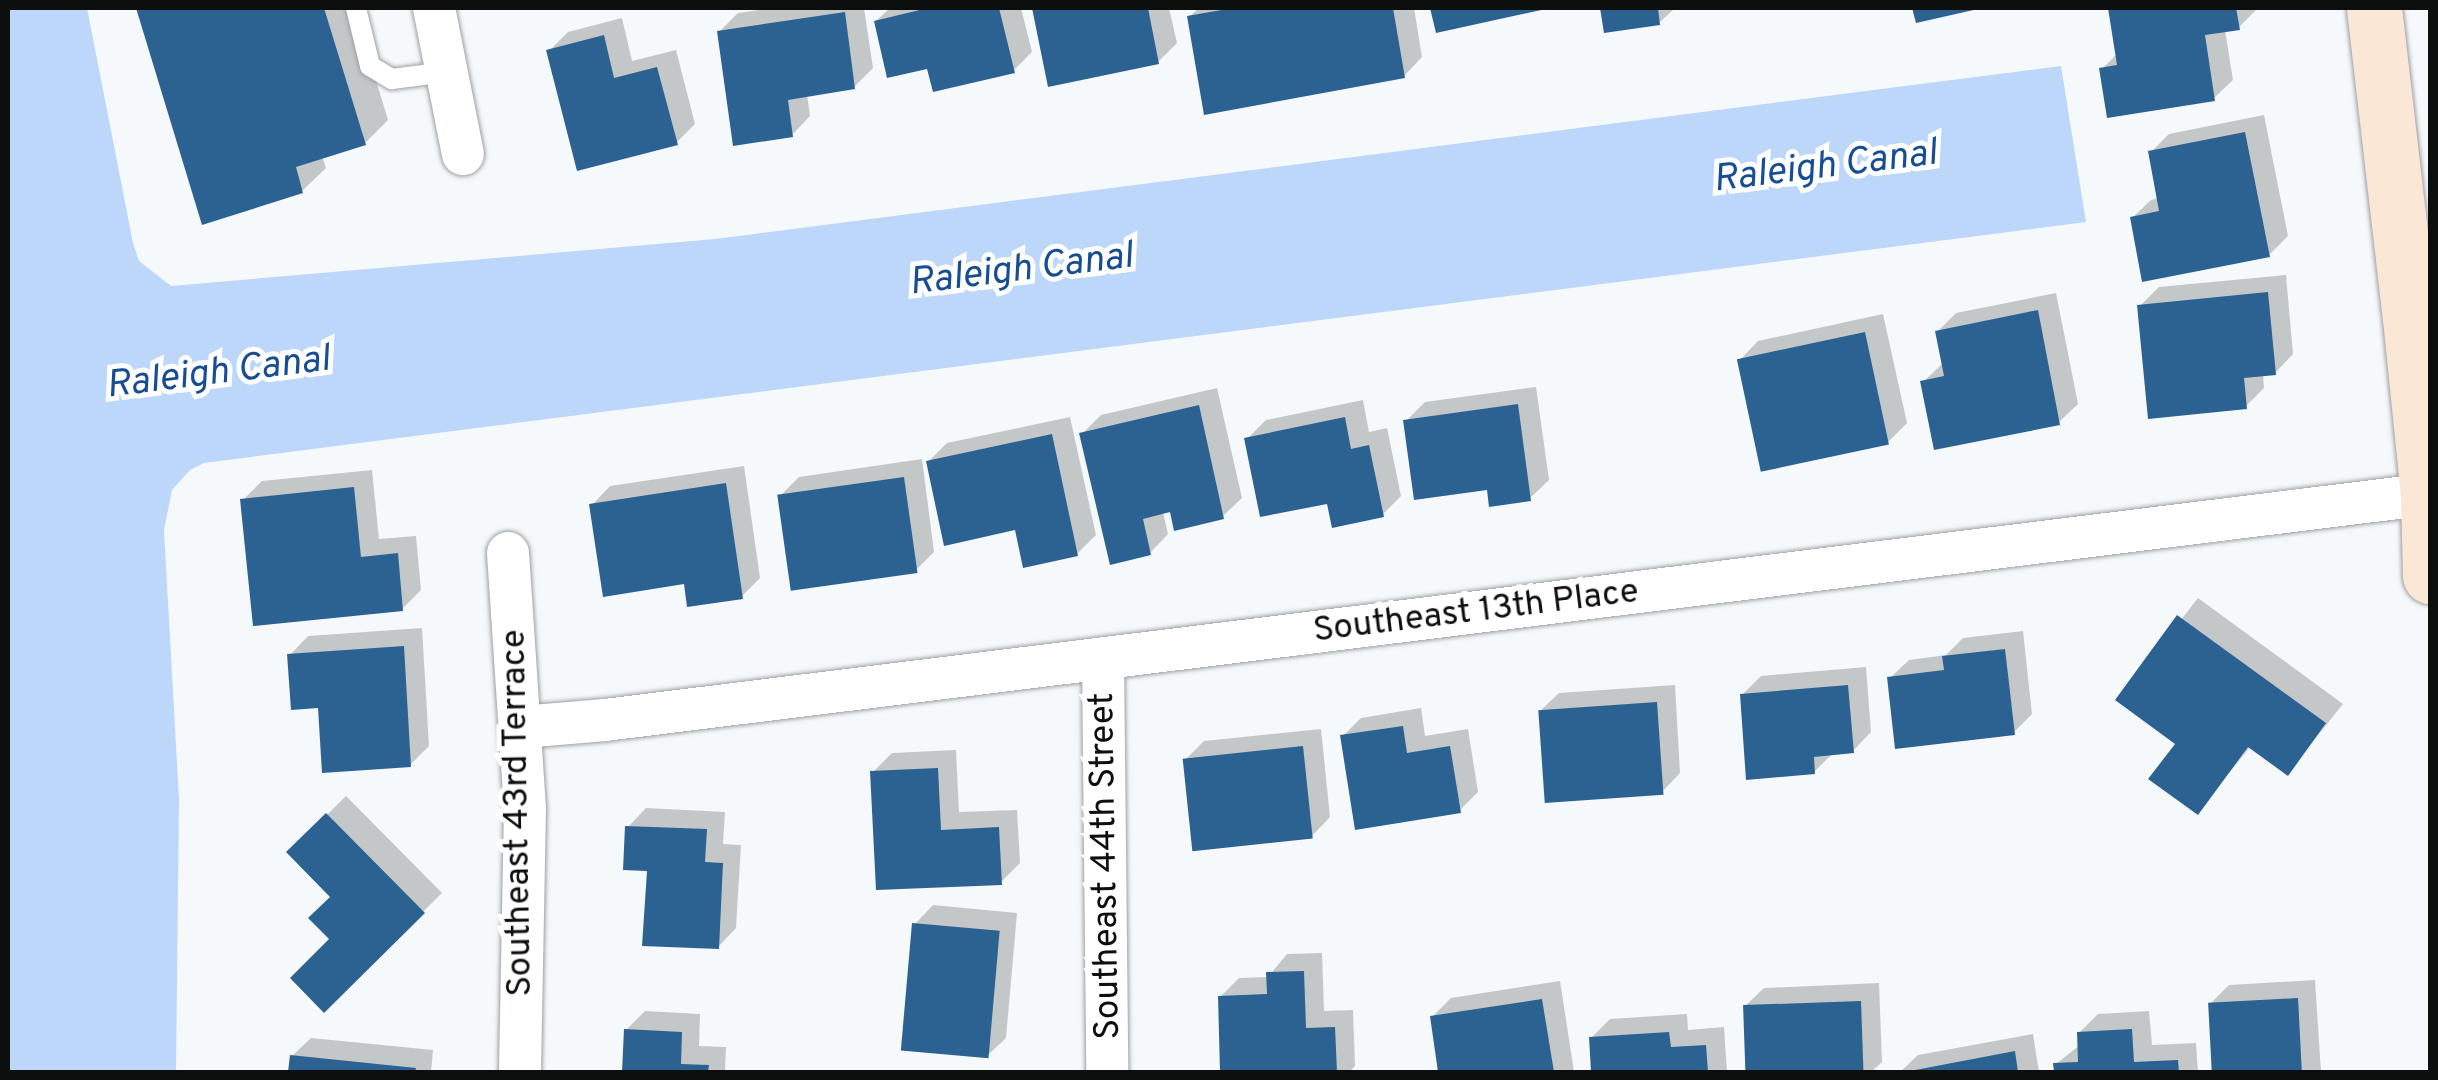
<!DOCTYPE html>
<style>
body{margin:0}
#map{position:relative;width:2438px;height:1080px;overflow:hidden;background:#f6f9fb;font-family:Overpass,sans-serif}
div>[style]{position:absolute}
.water>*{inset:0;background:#bcd7fa}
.shadow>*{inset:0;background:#0003}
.building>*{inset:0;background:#2b6291;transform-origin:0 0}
.roads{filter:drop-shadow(0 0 2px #9ea0a3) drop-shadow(0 0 2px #9ea0a3)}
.lane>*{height:20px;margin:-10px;padding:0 10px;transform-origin:10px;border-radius:10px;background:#fff}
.street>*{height:42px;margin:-21px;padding:0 21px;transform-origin:21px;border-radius:21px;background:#fff}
.secondary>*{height:55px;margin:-27.5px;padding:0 27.5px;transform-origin:27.5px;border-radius:27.5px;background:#fbe7d6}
span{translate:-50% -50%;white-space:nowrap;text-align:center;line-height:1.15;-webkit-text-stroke:10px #fff;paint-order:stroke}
.street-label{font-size:35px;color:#0d0e0e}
.water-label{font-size:38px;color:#174d92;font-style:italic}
.frame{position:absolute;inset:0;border:10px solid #0d0e0e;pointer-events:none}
</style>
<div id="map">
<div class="water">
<i style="clip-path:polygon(8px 8px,87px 8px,133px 243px,139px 261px,171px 286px,715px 239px,2061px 66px,2086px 222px,204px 463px,190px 470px,172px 490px,164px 530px,179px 799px,176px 1072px,8px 1072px)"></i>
</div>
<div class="shadow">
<i style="clip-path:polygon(139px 8px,354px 8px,388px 120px,365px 143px,322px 156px,326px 168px,302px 191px,204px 222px)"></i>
<i style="clip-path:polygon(773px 8px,864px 8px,873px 68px,854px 87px,807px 94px,810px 116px,792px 135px,720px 31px,738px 13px)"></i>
<i style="clip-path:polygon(890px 8px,1021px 8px,1032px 52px,1013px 71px,928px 66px,876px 21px)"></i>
<i style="clip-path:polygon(1035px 8px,1169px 8px,1177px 43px,1158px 62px,1050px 84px)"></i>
<i style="clip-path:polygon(1199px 8px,1414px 8px,1422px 57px,1404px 76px,1189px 17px)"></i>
<i style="clip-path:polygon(1433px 8px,1542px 8px,1438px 30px)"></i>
<i style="clip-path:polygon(1603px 8px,1675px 8px,1659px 23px,1606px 30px)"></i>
<i style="clip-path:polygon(2111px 8px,2257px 8px,2257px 9px,2238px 28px,2225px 30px,2233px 80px,2214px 98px,2102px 69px,2118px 53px)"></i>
<i style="clip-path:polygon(622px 18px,632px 61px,676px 50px,695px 124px,676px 143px,549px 51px,568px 32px)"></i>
<i style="clip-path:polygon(2264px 115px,2288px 236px,2269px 255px,2132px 218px,2151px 200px,2159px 198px,2151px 152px,2169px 134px)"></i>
<i style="clip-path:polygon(2286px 275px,2293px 354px,2275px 373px,2263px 374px,2264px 388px,2245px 407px,2140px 306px,2159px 287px)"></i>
<i style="clip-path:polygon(2056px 293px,2078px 404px,2059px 422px,1923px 382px,1943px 363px,1937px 332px,1956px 313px)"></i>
<i style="clip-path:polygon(1883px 314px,1907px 423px,1888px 442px,1740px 360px,1758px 341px)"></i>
<i style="clip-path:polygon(1536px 387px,1549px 480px,1530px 498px,1489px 487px,1406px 421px,1425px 402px)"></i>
<i style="clip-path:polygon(1217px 388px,1242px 498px,1223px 516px,1163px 512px,1168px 534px,1150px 553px,1082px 434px,1101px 415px)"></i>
<i style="clip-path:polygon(1363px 400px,1369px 432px,1387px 428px,1401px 496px,1382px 515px,1329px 501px,1247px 439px,1266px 420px)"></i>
<i style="clip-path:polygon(1070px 417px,1096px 535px,1077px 554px,1017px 527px,928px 462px,947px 443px)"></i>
<i style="clip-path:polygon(922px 459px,934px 552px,915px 571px,780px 496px,799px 477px)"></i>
<i style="clip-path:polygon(744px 466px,760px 578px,742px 596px,686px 582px,592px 505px,610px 486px)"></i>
<i style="clip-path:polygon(372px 470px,379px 539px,416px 536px,421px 590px,402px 609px,243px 500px,262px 481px)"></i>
<i style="clip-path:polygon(2198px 598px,2343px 704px,2288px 773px,2251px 746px,2197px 812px,2178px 743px,2119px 699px)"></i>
<i style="clip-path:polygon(422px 628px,429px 746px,410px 765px,320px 706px,290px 655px,308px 636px)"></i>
<i style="clip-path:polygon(2023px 631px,2032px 714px,2013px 733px,1890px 678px,1909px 660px,1946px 655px,1963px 638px)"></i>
<i style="clip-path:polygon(1866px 667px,1871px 732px,1853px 751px,1834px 752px,1814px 772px,1742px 695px,1761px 676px)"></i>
<i style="clip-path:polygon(1675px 685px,1680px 773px,1662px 792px,1540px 711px,1559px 693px)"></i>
<i style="clip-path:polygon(1421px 708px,1425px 736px,1468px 729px,1478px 792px,1459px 811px,1343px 736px,1361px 718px)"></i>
<i style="clip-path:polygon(1321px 729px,1330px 817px,1312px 836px,1185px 760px,1204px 741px)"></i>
<i style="clip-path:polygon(956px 750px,959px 812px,1017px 810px,1020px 863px,1001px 882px,873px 772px,892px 753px)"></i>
<i style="clip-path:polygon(346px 796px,442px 893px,324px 1010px,333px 897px,290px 852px)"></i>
<i style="clip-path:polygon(646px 808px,725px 812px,723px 844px,741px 845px,736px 928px,718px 947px,649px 868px,628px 827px)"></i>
<i style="clip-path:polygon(933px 905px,1017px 913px,1006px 1038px,987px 1056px,915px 924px)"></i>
<i style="clip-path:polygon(1322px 953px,1324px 1011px,1353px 1010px,1355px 1066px,1349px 1072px,1223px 1072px,1220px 997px,1239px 978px,1268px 977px,1287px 954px)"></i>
<i style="clip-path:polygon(2315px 980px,2321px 1072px,2215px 1072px,2210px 1004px,2229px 985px)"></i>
<i style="clip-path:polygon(1560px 981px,1574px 1072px,1441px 1072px,1432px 1017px,1451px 998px)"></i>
<i style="clip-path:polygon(1879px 983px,1882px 1062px,1871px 1072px,1748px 1072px,1745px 1006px,1764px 988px)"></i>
<i style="clip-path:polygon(645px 1011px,700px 1014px,699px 1046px,726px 1047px,725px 1072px,624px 1072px,626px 1030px)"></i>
<i style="clip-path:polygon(2149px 1011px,2152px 1045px,2196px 1043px,2198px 1072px,2056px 1072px,2056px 1064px,2080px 1045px,2079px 1033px,2098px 1014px)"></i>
<i style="clip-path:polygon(1687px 1014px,1688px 1030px,1724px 1027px,1727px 1072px,1594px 1072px,1591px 1038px,1610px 1019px)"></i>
<i style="clip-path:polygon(2033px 1034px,2039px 1072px,1900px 1072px,1918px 1055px)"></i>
<i style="clip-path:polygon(311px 1038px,433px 1050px,431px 1072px,291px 1072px,292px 1056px)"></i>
</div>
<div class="building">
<i style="clip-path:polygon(136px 8px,324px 8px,366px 145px,296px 167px,303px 193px,202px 225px)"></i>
<i style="clip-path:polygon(928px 8px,999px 8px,1015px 73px,933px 92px,927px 69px,887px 78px,874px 21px)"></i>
<i style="clip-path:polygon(1032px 8px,1148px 8px,1159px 64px,1048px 87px)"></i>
<i style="clip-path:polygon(1233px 8px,1393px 8px,1405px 78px,1204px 115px,1187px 16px)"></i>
<i style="clip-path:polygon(1430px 8px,1546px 8px,1546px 9px,1436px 33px)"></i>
<i style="clip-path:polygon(1600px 8px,1658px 8px,1660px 25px,1604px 33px)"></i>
<i style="clip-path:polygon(1912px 8px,1978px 8px,1978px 9px,1916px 23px)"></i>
<i style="clip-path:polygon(2108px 8px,2236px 8px,2240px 30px,2205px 35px,2215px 101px,2107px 118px,2099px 68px,2117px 65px)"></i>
<i style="clip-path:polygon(845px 12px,855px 89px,788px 100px,793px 137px,733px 146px,717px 31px)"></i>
<i style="clip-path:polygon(604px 35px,614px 78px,657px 67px,678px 145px,577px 171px,546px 50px)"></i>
<i style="clip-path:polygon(2245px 132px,2270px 257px,2142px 282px,2130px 217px,2159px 211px,2148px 151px)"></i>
<i style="clip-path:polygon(2268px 292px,2276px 375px,2244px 378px,2247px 409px,2148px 419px,2137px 305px)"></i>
<i style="clip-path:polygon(2038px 310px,2060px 425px,1934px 450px,1920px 381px,1944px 376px,1935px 331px)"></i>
<i style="left:1865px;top:332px;width:115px;height:131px;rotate:78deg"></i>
<i style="clip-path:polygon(1518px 404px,1531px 501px,1489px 507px,1487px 490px,1414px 500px,1403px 420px)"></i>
<i style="clip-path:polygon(1199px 405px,1224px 519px,1174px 531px,1170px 512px,1143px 519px,1151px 555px,1110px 565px,1079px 433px)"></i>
<i style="clip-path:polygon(1345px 417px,1351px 449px,1369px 445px,1384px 517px,1332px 528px,1327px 504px,1260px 517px,1244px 438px)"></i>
<i style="clip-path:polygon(1052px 434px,1078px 556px,1023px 568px,1015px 530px,944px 546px,926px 461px)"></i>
<i style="left:904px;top:477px;width:97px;height:128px;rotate:82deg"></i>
<i style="clip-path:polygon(726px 483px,743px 599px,687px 607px,684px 584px,603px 597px,589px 504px)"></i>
<i style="clip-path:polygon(354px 487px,361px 557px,398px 553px,403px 611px,253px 626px,240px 499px)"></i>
<i style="clip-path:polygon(2177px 615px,2326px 723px,2288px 776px,2248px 747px,2198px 815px,2148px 779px,2175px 744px,2115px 700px)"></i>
<i style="clip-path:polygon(404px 646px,411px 767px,322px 773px,318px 708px,291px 710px,287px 654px)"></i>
<i style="clip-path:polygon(2005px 649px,2015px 735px,1895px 749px,1887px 677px,1944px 670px,1942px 656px)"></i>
<i style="clip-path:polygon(1848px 685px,1854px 753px,1814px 757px,1815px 774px,1746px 780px,1740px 694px)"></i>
<i style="left:1657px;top:702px;width:93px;height:119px;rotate:86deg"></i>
<i style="clip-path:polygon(1403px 726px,1407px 753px,1450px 746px,1461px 813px,1355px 830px,1340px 735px)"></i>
<i style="left:1303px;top:746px;width:93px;height:121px;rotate:84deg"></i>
<i style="clip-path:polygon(938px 768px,941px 830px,999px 827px,1002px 885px,876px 890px,870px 771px)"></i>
<i style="clip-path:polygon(326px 813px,425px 913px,324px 1013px,290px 978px,329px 939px,308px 918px,330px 897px,286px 852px)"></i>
<i style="clip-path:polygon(625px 826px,707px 829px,705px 862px,723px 863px,719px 949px,642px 946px,647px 871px,623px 870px)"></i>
<i style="left:912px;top:923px;width:88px;height:128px;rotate:5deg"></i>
<i style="clip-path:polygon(1304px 971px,1306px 1028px,1335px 1027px,1337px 1072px,1220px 1072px,1218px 996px,1267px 994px,1266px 972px)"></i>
<i style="left:2298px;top:998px;width:74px;height:90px;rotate:87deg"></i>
<i style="clip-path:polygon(1542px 999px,1554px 1072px,1438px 1072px,1430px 1016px)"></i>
<i style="left:1861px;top:1001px;width:71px;height:118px;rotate:88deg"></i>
<i style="clip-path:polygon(624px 1029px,682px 1032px,681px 1064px,709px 1065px,708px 1072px,622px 1072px)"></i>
<i style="clip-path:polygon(2132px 1029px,2134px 1062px,2178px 1060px,2179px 1072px,2054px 1072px,2053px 1063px,2078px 1062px,2077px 1032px)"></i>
<i style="clip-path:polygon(1669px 1032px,1671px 1047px,1706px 1045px,1708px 1072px,1591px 1072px,1589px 1037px)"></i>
<i style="clip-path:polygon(2015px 1051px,2018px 1072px,1910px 1072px,1910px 1071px)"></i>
<i style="clip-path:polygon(290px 1055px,416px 1068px,415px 1072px,288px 1072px)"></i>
</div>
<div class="roads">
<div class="lane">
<i style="left:356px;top:8px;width:60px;rotate:76.4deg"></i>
<i style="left:370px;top:66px;width:26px;rotate:31deg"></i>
<i style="left:392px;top:79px;width:55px;rotate:-7.3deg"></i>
</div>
<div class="street">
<i style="left:434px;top:8px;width:149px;rotate:78.8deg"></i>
<i style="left:508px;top:553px;width:257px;rotate:86.2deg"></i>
<i style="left:525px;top:809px;width:263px;rotate:91.1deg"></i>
<i style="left:1103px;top:659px;width:413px;rotate:89.4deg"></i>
<i style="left:522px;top:727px;width:83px;rotate:-4.8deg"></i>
<i style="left:605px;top:720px;width:1839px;rotate:-7.06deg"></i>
</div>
<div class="secondary">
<i style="left:2374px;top:8px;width:312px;rotate:83.4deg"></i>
<i style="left:2410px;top:318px;width:177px;rotate:84.2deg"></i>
<i style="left:2428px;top:494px;width:82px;rotate:88.6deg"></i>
</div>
</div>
<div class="street-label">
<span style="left:1476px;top:612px;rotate:-7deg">Southeast 13th Place</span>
<span style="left:518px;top:813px;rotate:-91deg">Southeast 43rd Terrace</span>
<span style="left:1106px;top:866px;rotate:-91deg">Southeast 44th Street</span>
</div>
<div class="water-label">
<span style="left:1825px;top:168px;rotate:-7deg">Raleigh Canal</span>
<span style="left:1021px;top:271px;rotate:-7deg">Raleigh Canal</span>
<span style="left:218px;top:374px;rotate:-7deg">Raleigh Canal</span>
</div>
<div class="frame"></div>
</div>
